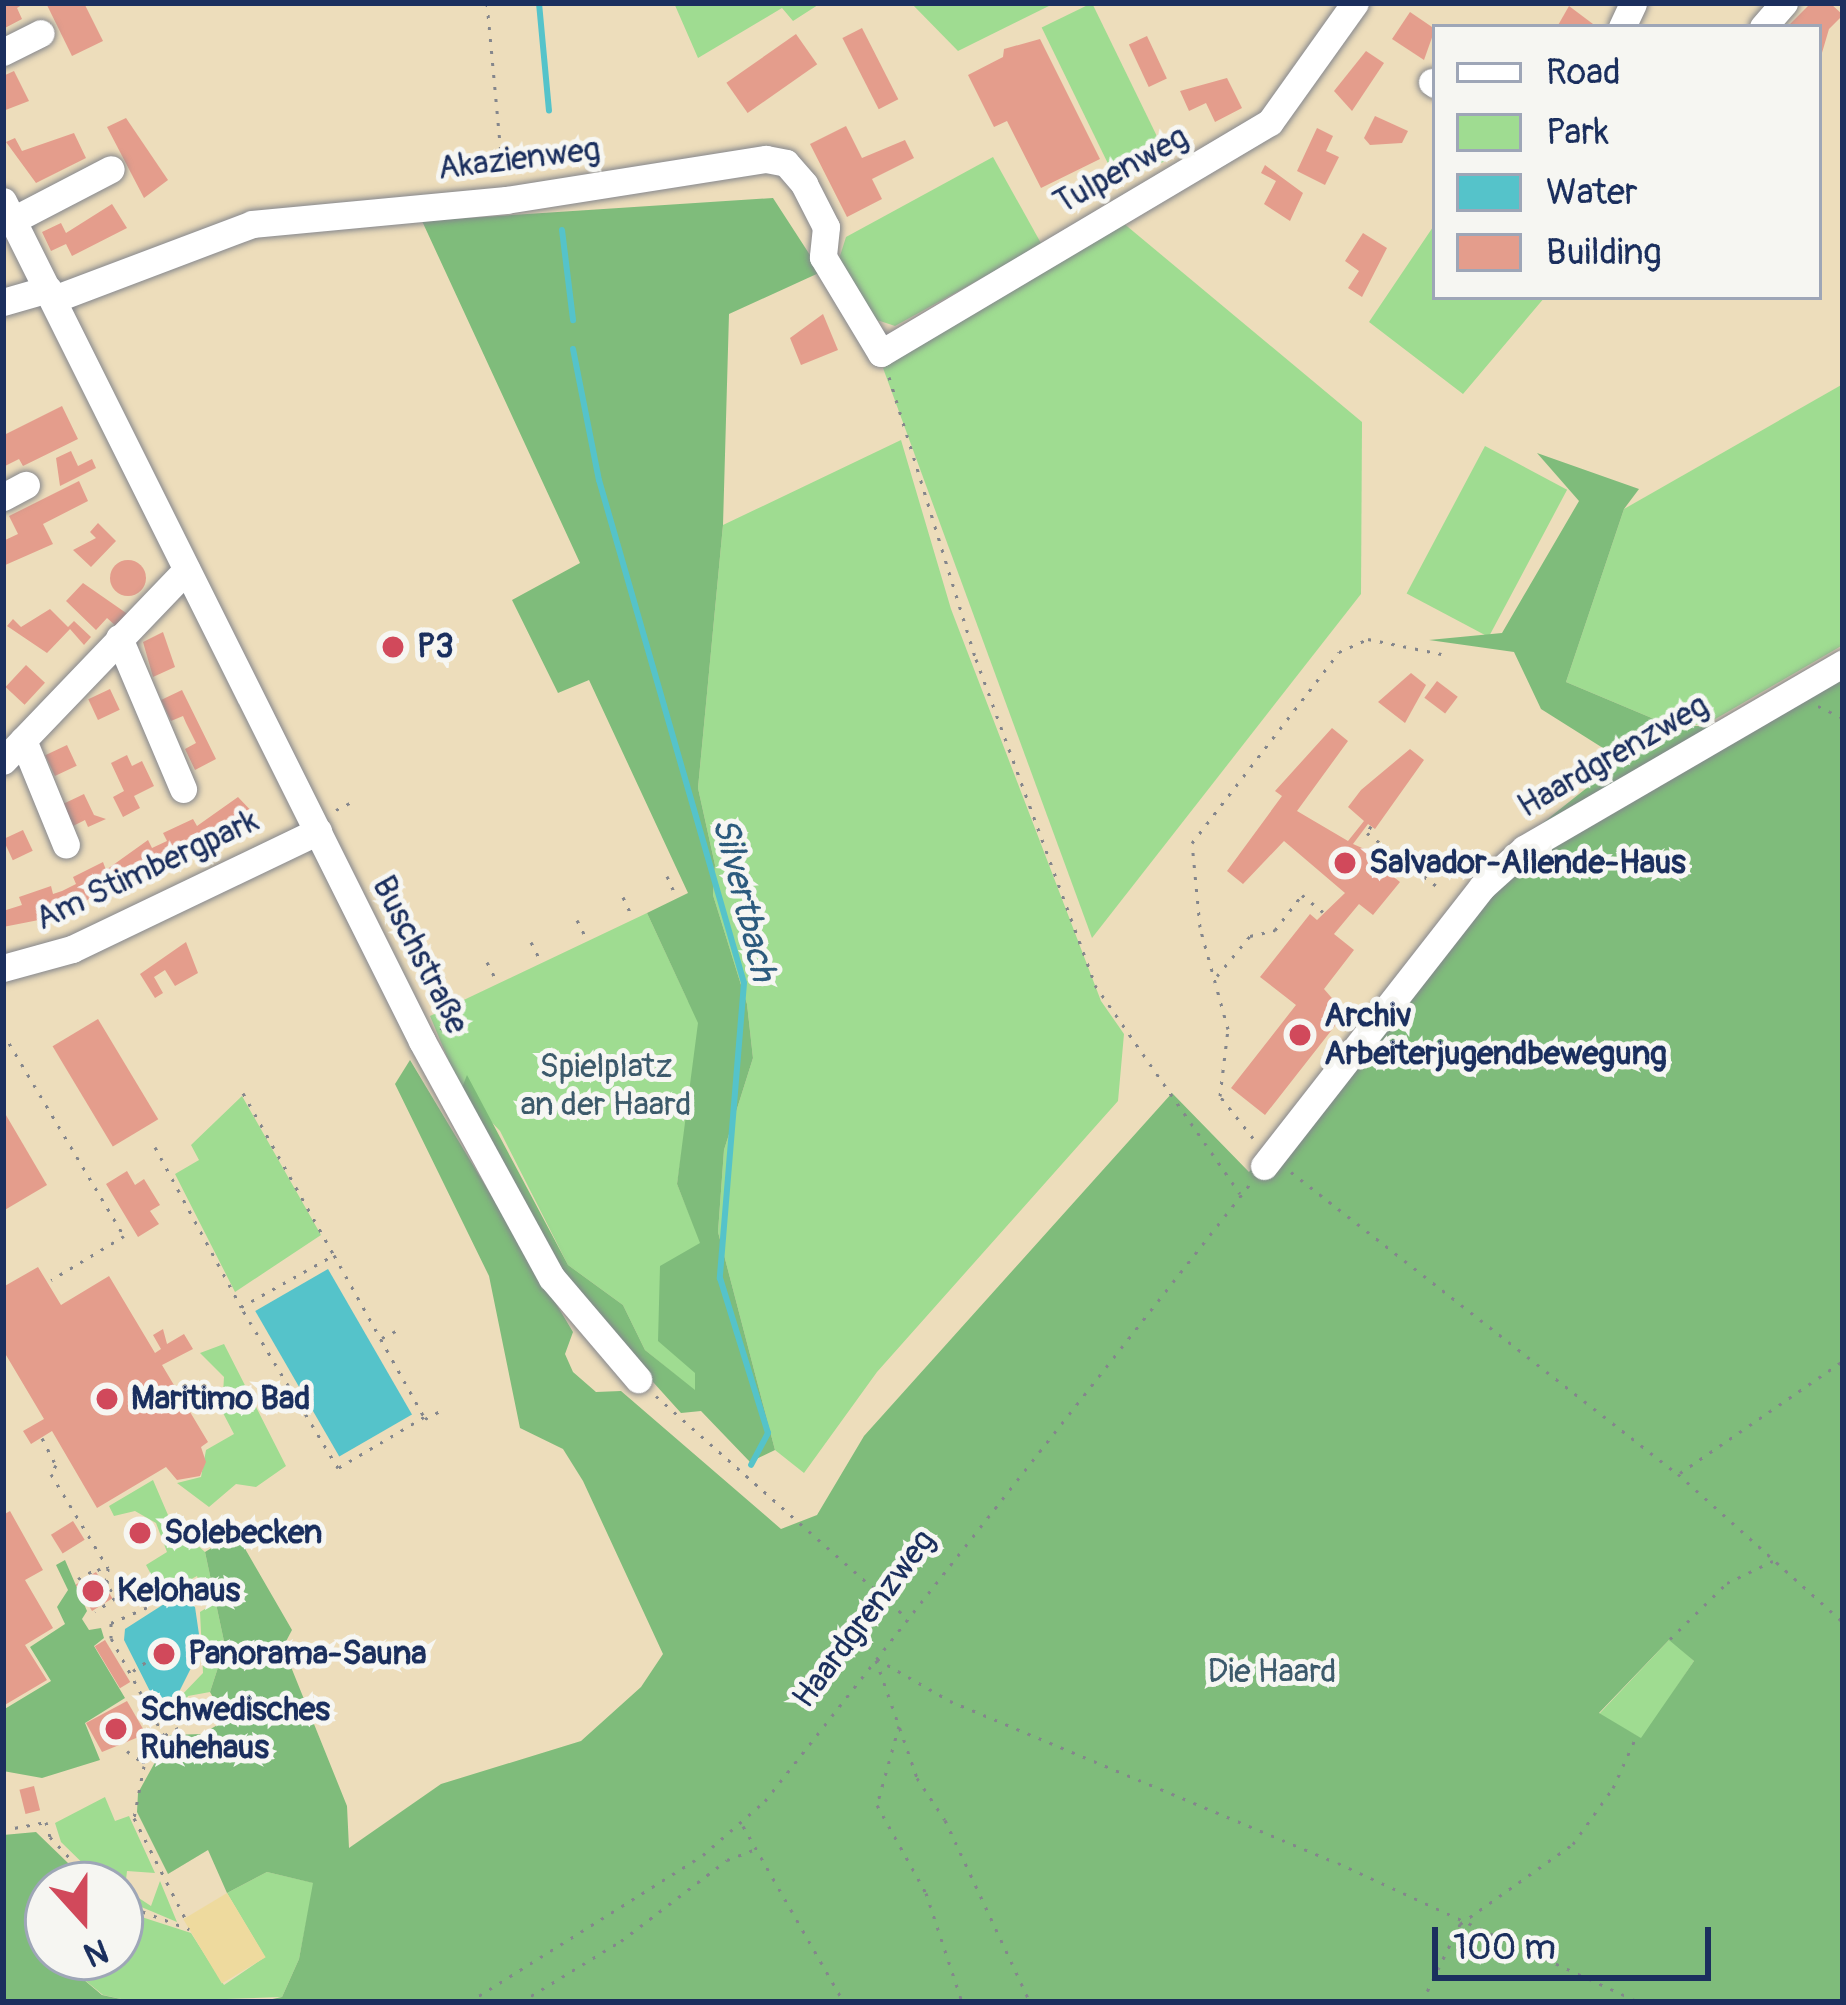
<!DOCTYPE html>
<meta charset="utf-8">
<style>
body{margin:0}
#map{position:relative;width:1846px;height:2005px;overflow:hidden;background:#edddbb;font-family:Pangolin,sans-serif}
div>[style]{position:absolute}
.green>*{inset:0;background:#9fdc91;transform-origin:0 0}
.forest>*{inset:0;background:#7fbc7b}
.sand>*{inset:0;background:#eeda9e;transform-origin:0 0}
.water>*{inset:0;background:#55c3ca;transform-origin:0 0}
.stream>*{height:6px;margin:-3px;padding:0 3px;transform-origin:3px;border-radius:3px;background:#55c3ca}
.building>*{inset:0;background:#e49d8c;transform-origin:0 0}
.round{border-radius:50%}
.path>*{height:3px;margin-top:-1.5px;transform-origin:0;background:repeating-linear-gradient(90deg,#84868c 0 3px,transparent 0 12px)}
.roads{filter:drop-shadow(0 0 3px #84868c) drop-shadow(0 0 3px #84868c)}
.minor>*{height:27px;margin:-13.5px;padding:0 13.5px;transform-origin:13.5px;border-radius:13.5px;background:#fff}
.dots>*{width:33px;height:33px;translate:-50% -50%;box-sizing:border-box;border:6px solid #f6f6f2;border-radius:50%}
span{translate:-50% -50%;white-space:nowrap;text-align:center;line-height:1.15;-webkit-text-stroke:10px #f6f6f2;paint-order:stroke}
.street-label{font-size:33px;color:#1b2f5e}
.poi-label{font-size:33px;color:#1b2f5e;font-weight:700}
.left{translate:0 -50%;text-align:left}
.park-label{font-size:33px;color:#3c5a6b}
.water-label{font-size:36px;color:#2c5b7e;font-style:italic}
.frame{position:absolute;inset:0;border:6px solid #1b2f5e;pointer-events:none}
.legend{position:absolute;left:1432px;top:24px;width:390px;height:276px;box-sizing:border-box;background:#f6f6f2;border:3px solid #9ea6b7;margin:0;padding:15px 21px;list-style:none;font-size:36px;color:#1b2f5e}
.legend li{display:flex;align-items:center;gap:24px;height:60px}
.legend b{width:60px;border:3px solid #9ea6b7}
.north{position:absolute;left:24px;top:1861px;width:120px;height:120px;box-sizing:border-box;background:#f6f6f2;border:3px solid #9ea6b7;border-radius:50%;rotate:159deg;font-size:33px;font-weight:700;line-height:48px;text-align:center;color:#1b2f5e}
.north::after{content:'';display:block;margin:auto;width:42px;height:54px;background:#d1495b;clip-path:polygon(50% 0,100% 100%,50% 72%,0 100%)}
.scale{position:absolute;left:1432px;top:1927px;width:279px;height:54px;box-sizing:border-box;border:6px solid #1b2f5e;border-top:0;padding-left:15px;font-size:36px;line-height:42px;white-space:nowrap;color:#1b2f5e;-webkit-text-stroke:9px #f6f6f2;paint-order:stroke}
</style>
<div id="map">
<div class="green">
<i style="clip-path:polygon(674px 3px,821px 3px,793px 21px,782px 8px,698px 58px)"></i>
<i style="clip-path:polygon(911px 3px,1055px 3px,958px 51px)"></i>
<i style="left:1092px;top:3px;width:174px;height:56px;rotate:64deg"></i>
<i style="clip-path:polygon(993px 157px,1042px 245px,895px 326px,874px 319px,839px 259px,846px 237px)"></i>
<i style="clip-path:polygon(1122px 222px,1362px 422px,1361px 594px,1092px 938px,883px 368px)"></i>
<i style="clip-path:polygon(1435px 224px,1435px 297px,1545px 297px,1463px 394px,1369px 322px)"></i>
<i style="clip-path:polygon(1843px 384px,1843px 645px,1705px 725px,1666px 724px,1566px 682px,1624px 509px)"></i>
<i style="clip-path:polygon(901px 440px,951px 609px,1101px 1001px,1124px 1034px,1118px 1101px,877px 1372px,804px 1473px,775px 1450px,718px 1232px,724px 1150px,753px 1058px,747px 1004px,713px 895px,715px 865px,698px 788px,723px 525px)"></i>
<i style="left:1485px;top:446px;width:93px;height:167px;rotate:28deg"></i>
<i style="clip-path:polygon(647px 913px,688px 1001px,705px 1001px,677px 1184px,701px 1243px,695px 1391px,645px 1350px,623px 1305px,568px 1265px,500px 1131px,461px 1090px,430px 1016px)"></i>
<i style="clip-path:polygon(242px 1096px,321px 1235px,235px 1292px,175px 1174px,199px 1160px,191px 1145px)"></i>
<i style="clip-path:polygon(224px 1344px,286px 1466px,256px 1487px,236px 1484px,209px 1507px,177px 1483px,201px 1477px,206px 1450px,234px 1434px,222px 1411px,224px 1377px,200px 1353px)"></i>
<i style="clip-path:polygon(153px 1480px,171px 1522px,205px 1552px,225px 1646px,210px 1692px,188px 1696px,177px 1720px,178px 1699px,203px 1673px,200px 1612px,208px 1607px,197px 1576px,162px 1595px,146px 1565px,167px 1552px,156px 1523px,135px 1511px,114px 1516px,109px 1506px)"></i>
<i style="clip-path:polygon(1670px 1639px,1694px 1661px,1642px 1739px,1599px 1714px)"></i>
<i style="clip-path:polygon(105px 1797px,115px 1821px,129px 1816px,155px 1873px,127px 1871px,125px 1889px,151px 1906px,160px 1881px,177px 1922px,120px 1898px,120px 1885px,105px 1885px,61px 1842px,55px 1823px)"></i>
<i style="clip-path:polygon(267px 1872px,314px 1883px,299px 1959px,282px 1997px,135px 2002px,103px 1995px,71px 1969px,71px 1957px,120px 1957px,120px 1910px,191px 1933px,224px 1985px,265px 1957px,227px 1893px)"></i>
</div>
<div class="forest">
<i style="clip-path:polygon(773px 198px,821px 272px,729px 314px,723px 525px,698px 788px,715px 865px,713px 895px,747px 1004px,753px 1058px,724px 1150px,718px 1232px,775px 1450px,750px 1462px,701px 1411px,681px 1413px,579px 1300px,461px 1090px,467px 1075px,568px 1265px,623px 1305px,645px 1350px,695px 1390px,695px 1373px,658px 1341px,660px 1266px,700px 1243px,677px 1184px,698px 1023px,647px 913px,688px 893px,589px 680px,558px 693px,512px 600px,580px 563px,422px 221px)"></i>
<i style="clip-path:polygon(evenodd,1537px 453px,1639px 489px,1624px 509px,1566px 682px,1666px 724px,1744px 729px,1843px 670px,1843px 2002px,258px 2002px,282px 1997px,299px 1959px,313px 1883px,267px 1872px,227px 1893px,208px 1850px,168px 1874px,137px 1812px,138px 1793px,170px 1735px,202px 1734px,226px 1720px,210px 1692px,225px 1646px,205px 1552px,236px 1533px,292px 1630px,283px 1647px,347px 1806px,349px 1848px,441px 1784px,581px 1741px,641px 1687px,663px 1654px,583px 1481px,563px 1449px,520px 1428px,489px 1276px,395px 1084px,410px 1060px,573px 1332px,565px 1354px,573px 1372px,596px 1392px,621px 1391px,781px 1529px,817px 1515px,864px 1436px,1172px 1093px,1249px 1172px,1530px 833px,1622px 760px,1541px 709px,1514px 652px,1429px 640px,1502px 633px,1579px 501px,1537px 453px,1669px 1640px,1694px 1661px,1641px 1738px,1599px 1713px,1669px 1640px)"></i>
<i style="clip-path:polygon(65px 1560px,87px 1611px,82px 1619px,89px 1630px,101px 1628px,104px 1638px,94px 1646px,125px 1698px,85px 1723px,100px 1760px,42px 1778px,3px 1771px,3px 1710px,51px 1681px,30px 1647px,65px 1624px,57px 1607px,68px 1590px,56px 1565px)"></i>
<i style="clip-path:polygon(36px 1832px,69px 1864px,70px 1885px,48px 1885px,48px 1957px,71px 1957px,71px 1969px,102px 1995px,135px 2002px,3px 2002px,3px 1835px)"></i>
</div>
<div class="sand">
<i style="left:227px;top:1893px;width:75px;height:51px;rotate:59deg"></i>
</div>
<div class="water">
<i style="left:328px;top:1269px;width:168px;height:84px;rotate:60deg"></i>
<i style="clip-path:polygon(175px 1597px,195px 1607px,201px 1648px,174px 1702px,175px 1719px,164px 1719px,124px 1640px,125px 1629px)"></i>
</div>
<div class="stream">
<i style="left:539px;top:3px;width:108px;rotate:84.7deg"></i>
<i style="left:562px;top:230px;width:91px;rotate:83deg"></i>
<i style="left:573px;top:349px;width:134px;rotate:78.8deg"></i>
<i style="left:599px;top:480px;width:523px;rotate:73.92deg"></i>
<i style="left:744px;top:983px;width:296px;rotate:94.7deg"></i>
<i style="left:720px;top:1278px;width:162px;rotate:72.8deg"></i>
<i style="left:768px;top:1433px;width:36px;rotate:118deg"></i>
</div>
<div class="building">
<i style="clip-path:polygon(3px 3px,25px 3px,17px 8px,22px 19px,3px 29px)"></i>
<i style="clip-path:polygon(46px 3px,84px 3px,103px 41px,72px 56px)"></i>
<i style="clip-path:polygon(1811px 3px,1830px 3px,1843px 15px,1829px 29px,1819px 63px,1819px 27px,1790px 24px)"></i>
<i style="clip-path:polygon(1569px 6px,1597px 27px,1557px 27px)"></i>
<i style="clip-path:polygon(1410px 12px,1435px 29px,1424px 60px,1392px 39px)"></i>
<i style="left:862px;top:28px;width:80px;height:22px;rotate:63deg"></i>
<i style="left:796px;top:34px;width:37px;height:85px;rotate:55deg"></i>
<i style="left:1147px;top:36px;width:47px;height:20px;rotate:65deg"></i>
<i style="clip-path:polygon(1040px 39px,1100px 159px,1041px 188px,1007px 121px,994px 127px,968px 75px,1003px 57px,1004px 49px)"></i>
<i style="clip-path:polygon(1366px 51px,1384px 63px,1352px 111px,1334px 91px)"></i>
<i style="clip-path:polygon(14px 71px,29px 101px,3px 111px,3px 76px)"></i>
<i style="clip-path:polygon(1227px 78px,1242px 108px,1215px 122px,1206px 103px,1189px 111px,1180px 91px)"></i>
<i style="clip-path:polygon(1375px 116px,1408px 131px,1402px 143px,1370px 145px,1364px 138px)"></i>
<i style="clip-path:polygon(126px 118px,168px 180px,144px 198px,107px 127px)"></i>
<i style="clip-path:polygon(846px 126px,862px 158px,905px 140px,914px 158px,872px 179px,882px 199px,847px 217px,810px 144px)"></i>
<i style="clip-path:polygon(1317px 128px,1333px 136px,1326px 151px,1339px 157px,1325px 185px,1297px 171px)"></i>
<i style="clip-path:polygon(74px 133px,86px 158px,36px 183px,6px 142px,15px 138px,22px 151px)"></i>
<i style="clip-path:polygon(1265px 165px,1303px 193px,1290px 221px,1264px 204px,1276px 181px,1261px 173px)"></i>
<i style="clip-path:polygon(112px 204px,127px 228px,72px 256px,66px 244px,51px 251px,42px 232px,61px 223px,66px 233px)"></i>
<i style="clip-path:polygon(1363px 233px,1387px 248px,1362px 297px,1348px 288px,1359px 271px,1345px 261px)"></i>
<i style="clip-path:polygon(823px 314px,838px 350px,801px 365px,790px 338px)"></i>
<i style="clip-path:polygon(62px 406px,78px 439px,23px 466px,19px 459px,3px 467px,3px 427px,6px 434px)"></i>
<i style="clip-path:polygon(71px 451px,78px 466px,92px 459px,96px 468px,60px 486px,56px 458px)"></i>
<i style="clip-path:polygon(79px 481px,88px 501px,43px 524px,53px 544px,3px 566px,3px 541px,18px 534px,9px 516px)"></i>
<i style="clip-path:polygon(98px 523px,116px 541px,91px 567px,73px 550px,96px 538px,90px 532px)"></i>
<i class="round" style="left:110px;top:560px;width:36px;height:36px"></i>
<i style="clip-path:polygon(83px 583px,129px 615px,117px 627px,107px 618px,96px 630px,66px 601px)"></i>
<i style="clip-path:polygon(50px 609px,68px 627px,74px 621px,91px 637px,84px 645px,70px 629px,47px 653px,7px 626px,13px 619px,21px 627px)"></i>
<i style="clip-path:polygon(163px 632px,175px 667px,153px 677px,143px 642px)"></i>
<i style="left:26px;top:665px;width:26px;height:30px;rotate:43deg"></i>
<i style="clip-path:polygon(1411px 673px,1426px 685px,1405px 723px,1378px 702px)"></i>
<i style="left:1437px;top:681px;width:26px;height:21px;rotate:37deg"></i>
<i style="left:110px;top:689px;width:23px;height:24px;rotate:65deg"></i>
<i style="clip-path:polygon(182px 690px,216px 759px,195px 770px,185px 749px,196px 743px,186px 723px,183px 716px,171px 721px,161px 700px)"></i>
<i style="clip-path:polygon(1332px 728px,1348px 741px,1297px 811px,1348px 841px,1364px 821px,1348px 807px,1361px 790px,1410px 749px,1424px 760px,1375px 829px,1368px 824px,1353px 844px,1385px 858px,1379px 865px,1400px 882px,1373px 915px,1359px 904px,1334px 934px,1354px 950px,1324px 989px,1345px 1013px,1265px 1115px,1231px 1088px,1296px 1005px,1260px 977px,1310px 914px,1317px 920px,1345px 893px,1284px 841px,1243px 884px,1227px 871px,1282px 796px,1275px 791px)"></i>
<i style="left:67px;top:745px;width:23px;height:24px;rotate:65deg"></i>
<i style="clip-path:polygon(127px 755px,132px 766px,142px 761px,154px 786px,134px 796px,140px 808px,123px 817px,113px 797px,124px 791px,111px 763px)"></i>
<i style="clip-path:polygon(84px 794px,94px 815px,106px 819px,88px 827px,85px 820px,73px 826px,63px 804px)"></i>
<i style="clip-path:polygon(238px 797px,256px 816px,240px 828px,49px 918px,3px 927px,3px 911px,22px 905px,19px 897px,51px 886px,53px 894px,62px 891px,76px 884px,73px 877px,103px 862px,106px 870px,148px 840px,152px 848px,167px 841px,163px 833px,193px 819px,197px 826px)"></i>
<i style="left:23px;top:830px;width:23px;height:22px;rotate:65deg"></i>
<i style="clip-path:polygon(186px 942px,198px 973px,175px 986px,165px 970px,154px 977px,163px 993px,155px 998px,140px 974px)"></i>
<i style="left:98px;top:1019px;width:117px;height:53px;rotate:59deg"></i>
<i style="clip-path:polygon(3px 1110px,47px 1185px,3px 1211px)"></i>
<i style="clip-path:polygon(127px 1171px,135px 1185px,144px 1179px,160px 1205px,150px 1211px,159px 1224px,138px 1237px,106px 1184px)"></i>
<i style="clip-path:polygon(38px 1267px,61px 1305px,109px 1276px,155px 1353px,161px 1349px,153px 1335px,163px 1329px,167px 1344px,184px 1334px,193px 1349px,162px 1365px,208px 1442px,201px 1447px,206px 1462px,200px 1476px,177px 1480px,166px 1467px,97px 1508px,52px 1431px,31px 1444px,23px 1431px,44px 1419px,3px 1350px,3px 1287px)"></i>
<i style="clip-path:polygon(10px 1511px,43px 1570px,25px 1580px,53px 1628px,25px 1645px,47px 1680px,3px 1706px,3px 1515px)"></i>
<i style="left:73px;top:1521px;width:22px;height:26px;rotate:58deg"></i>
<i style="left:96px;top:1572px;width:31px;height:24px;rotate:58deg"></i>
<i class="round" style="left:150px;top:1640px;width:28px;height:28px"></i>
<i style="left:105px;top:1640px;width:49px;height:12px;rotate:59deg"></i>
<i style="clip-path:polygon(127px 1701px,146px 1734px,102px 1752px,86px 1723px)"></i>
<i style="left:34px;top:1786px;width:25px;height:15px;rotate:76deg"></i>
</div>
<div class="path">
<i style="left:487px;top:3px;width:172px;rotate:84.7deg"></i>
<i style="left:889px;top:377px;width:295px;rotate:72.9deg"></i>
<i style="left:976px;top:659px;width:347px;rotate:69.9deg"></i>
<i style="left:1095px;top:985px;width:254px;rotate:55.2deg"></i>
<i style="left:1818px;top:706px;width:28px;rotate:26deg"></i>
<i style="left:336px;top:810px;width:22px;rotate:-27deg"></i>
<i style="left:1371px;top:826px;width:8px;rotate:120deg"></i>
<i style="left:1367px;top:833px;width:21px;rotate:37deg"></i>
<i style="left:1380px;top:855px;width:10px;rotate:-53deg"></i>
<i style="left:1386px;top:847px;width:67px;rotate:37.7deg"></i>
<i style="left:667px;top:876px;width:24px;rotate:66deg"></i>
<i style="left:623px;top:897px;width:23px;rotate:65deg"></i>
<i style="left:577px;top:920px;width:22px;rotate:63deg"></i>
<i style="left:531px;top:942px;width:22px;rotate:63deg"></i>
<i style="left:487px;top:962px;width:22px;rotate:63deg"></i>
<i style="left:1217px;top:976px;width:52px;rotate:-50.5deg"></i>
<i style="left:1250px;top:936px;width:26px;rotate:-13deg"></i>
<i style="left:1275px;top:930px;width:44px;rotate:-52.4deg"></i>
<i style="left:1302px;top:895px;width:27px;rotate:39deg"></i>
<i style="left:441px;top:1030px;width:29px;rotate:-70deg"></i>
<i style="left:451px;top:1003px;width:21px;rotate:-115deg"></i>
<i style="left:3px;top:1033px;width:236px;rotate:59.2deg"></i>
<i style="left:124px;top:1236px;width:85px;rotate:148.9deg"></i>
<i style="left:243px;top:1093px;width:186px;rotate:60.7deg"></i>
<i style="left:334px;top:1255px;width:185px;rotate:60.9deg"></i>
<i style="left:424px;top:1417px;width:100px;rotate:149.3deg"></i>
<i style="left:338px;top:1468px;width:188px;rotate:-121.1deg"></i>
<i style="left:241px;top:1307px;width:107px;rotate:-29.2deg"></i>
<i style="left:1253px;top:1138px;width:53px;rotate:-128.2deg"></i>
<i style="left:1220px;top:1096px;width:67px;rotate:-83.2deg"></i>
<i style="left:1228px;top:1029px;width:106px;rotate:-105.4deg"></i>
<i style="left:1200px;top:927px;width:84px;rotate:-95.4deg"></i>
<i style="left:1192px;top:843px;width:241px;rotate:-52.4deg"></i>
<i style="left:1339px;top:652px;width:32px;rotate:-24deg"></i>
<i style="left:1368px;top:639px;width:75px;rotate:11.6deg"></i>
<i style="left:155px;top:1147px;width:182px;rotate:61.7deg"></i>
<i style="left:1291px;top:1172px;width:491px;rotate:38deg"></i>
<i style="left:1678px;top:1474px;width:222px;rotate:41.9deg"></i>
<i style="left:382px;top:1338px;width:16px;rotate:-27deg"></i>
<i style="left:656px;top:1396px;width:332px;rotate:41.5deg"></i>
<i style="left:425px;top:1419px;width:19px;rotate:-28deg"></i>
<i style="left:42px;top:1438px;width:30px;rotate:63deg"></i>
<i style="left:56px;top:1465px;width:10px;rotate:119deg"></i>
<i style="left:51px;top:1474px;width:110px;rotate:58.8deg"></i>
<i style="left:108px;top:1568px;width:17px;rotate:93deg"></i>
<i style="left:1680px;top:1473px;width:198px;rotate:-34.5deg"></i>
<i style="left:78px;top:1579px;width:23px;rotate:-29deg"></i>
<i style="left:98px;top:1568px;width:34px;rotate:60deg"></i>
<i style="left:115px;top:1598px;width:24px;rotate:145deg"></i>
<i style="left:1670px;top:1639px;width:80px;rotate:-44.5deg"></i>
<i style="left:1727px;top:1583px;width:51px;rotate:-25.6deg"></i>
<i style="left:877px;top:1659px;width:84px;rotate:29.9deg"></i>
<i style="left:950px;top:1701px;width:420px;rotate:22.7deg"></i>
<i style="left:1338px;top:1863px;width:332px;rotate:24.8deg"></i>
<i style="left:876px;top:1660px;width:125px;rotate:70.8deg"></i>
<i style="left:917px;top:1778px;width:50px;rotate:56.3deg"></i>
<i style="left:945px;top:1820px;width:201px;rotate:65deg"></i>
<i style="left:133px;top:1671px;width:21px;rotate:-35deg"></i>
<i style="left:899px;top:1726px;width:82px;rotate:105.6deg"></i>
<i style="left:877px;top:1805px;width:101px;rotate:60.9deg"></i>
<i style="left:926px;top:1893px;width:115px;rotate:71.7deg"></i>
<i style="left:165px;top:1735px;width:30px;rotate:-28deg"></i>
<i style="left:191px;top:1721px;width:11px;rotate:-112deg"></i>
<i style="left:187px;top:1711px;width:17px;rotate:-40deg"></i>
<i style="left:127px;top:1751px;width:19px;rotate:36deg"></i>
<i style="left:142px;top:1762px;width:17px;rotate:-3deg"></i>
<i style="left:159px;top:1761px;width:25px;rotate:-79deg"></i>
<i style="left:164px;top:1736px;width:111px;rotate:-118.4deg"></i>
<i style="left:111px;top:1638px;width:15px;rotate:-90deg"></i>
<i style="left:111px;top:1623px;width:65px;rotate:-23.4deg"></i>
<i style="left:144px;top:1766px;width:53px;rotate:100.9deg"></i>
<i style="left:134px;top:1818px;width:112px;rotate:63deg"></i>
<i style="left:743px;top:1826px;width:203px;rotate:60.2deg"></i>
<i style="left:3px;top:1830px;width:44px;rotate:-10.5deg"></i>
<i style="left:46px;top:1822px;width:16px;rotate:75deg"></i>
<i style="left:50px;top:1837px;width:66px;rotate:46.8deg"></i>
<i style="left:120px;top:1903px;width:74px;rotate:20.6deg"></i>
<i style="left:469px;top:2002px;width:276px;rotate:-32.1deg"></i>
<i style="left:703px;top:1855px;width:82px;rotate:-41.1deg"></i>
<i style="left:765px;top:1801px;width:785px;rotate:-51.83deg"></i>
<i style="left:521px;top:2002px;width:117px;rotate:-31.4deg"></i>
<i style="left:621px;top:1941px;width:133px;rotate:-37.4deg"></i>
<i style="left:727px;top:1860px;width:34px;rotate:-21deg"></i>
<i style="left:1422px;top:2002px;width:87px;rotate:-64deg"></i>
<i style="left:1460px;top:1924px;width:138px;rotate:-35.3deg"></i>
<i style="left:1573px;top:1844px;width:69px;rotate:-54.5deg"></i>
<i style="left:1613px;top:1788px;width:58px;rotate:-65.6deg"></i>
</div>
<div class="roads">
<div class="minor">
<i style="left:1622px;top:27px;width:26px;rotate:-65deg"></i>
<i style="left:1763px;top:27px;width:32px;rotate:-49deg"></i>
<i style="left:3px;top:52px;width:42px;rotate:-26.6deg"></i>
<i style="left:1432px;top:82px;width:4px;rotate:34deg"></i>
<i style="left:3px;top:201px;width:939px;rotate:63.49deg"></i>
<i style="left:422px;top:1041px;width:270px;rotate:61.3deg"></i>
<i style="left:552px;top:1278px;width:133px;rotate:49.6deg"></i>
<i style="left:13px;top:220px;width:110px;rotate:-27.5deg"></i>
<i style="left:54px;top:299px;width:212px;rotate:-20.7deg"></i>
<i style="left:252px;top:224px;width:255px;rotate:-5.4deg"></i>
<i style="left:506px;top:200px;width:263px;rotate:-9deg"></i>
<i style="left:766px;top:159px;width:20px;rotate:11deg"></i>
<i style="left:786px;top:163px;width:28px;rotate:49deg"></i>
<i style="left:804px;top:184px;width:48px;rotate:62.9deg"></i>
<i style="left:826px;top:227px;width:30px;rotate:96deg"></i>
<i style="left:823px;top:257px;width:112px;rotate:58.9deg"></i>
<i style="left:881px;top:353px;width:452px;rotate:-30.7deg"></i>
<i style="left:1270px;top:122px;width:146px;rotate:-54.5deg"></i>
<i style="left:3px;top:302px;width:47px;rotate:-16.1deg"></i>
<i style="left:3px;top:497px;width:26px;rotate:-28deg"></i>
<i style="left:119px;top:638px;width:164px;rotate:67deg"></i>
<i style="left:23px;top:740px;width:113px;rotate:67.7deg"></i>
<i style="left:3px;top:761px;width:265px;rotate:-46.2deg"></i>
<i style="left:3px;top:968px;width:72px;rotate:-15.4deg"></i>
<i style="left:72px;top:949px;width:273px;rotate:-25.6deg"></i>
<i style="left:1264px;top:1166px;width:354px;rotate:-52deg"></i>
<i style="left:1482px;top:887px;width:57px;rotate:-42.1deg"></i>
<i style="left:1524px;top:849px;width:369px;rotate:-30.2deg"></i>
</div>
</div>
<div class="dots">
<i style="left:393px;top:647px;background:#d1495b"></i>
<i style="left:1345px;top:863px;background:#d1495b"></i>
<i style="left:1300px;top:1035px;background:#d1495b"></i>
<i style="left:107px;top:1399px;background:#d1495b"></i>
<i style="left:140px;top:1533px;background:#d1495b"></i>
<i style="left:93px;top:1591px;background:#d1495b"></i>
<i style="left:164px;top:1654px;background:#d1495b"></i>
<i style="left:116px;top:1729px;background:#d1495b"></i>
</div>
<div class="street-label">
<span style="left:519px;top:159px;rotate:-7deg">Akazienweg</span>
<span style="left:1121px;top:170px;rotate:-29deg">Tulpenweg</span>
<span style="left:1613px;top:756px;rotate:-30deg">Haardgrenzweg</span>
<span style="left:147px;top:870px;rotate:-25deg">Am Stimbergpark</span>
<span style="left:420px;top:955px;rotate:63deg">Buschstraße</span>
<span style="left:864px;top:1619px;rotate:-53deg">Haardgrenzweg</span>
</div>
<div class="poi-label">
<span class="left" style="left:417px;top:647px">P3</span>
<span class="left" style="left:1369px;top:863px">Salvador-Allende-Haus</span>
<span class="left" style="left:1324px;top:1035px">Archiv<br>Arbeiterjugendbewegung</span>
<span class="left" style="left:131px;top:1399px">Maritimo Bad</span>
<span class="left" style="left:164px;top:1533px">Solebecken</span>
<span class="left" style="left:117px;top:1591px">Kelohaus</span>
<span class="left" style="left:188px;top:1654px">Panorama-Sauna</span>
<span class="left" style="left:140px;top:1729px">Schwedisches<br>Ruhehaus</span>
</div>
<div class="park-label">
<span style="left:606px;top:1086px">Spielplatz<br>an der Haard</span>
<span style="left:1272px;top:1672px">Die Haard</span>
</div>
<div class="water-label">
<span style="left:744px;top:899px;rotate:76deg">Silvertbach</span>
</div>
<div class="frame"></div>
<ul class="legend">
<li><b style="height:15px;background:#fff"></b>Road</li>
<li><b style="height:33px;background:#9fdc91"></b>Park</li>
<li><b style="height:33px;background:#55c3ca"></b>Water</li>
<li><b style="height:33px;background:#e49d8c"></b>Building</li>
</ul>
<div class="north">N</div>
<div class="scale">100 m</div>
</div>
